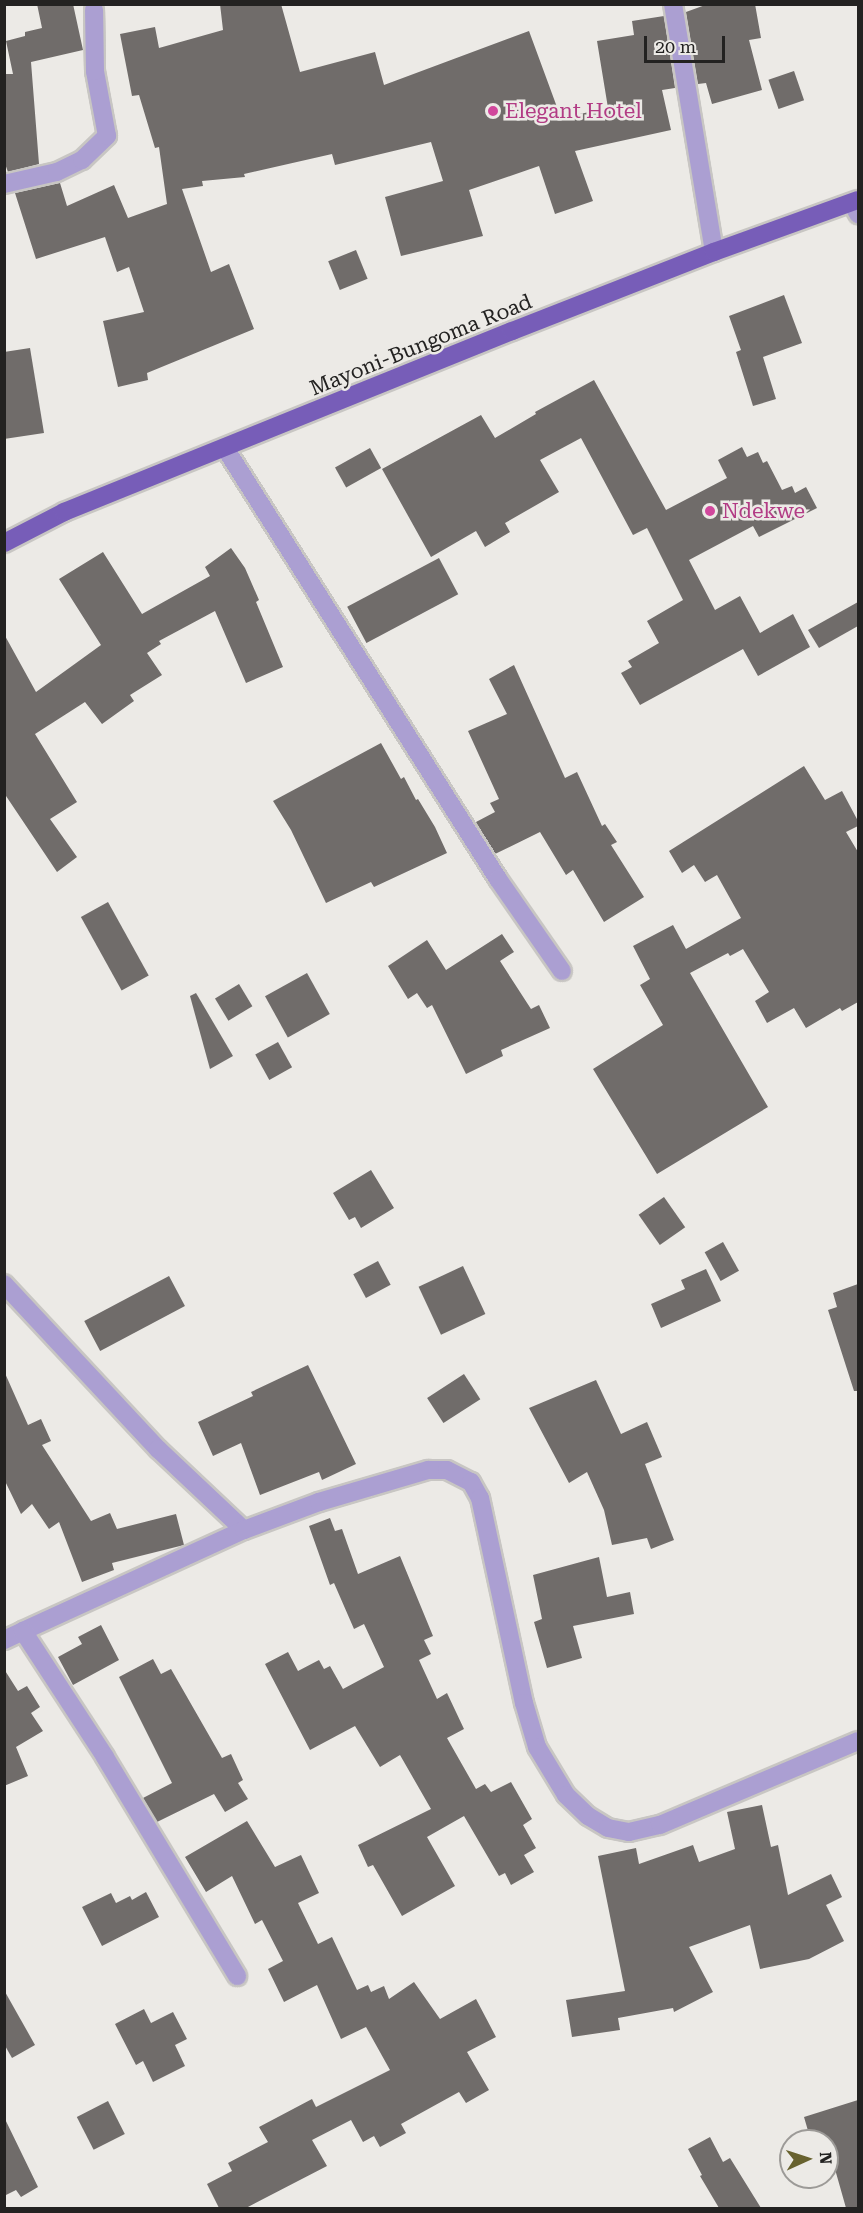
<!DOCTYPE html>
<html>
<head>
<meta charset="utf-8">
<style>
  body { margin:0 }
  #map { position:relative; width:863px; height:2213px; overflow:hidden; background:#eceae6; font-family:"Roboto Serif",serif }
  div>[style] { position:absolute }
  .building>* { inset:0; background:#706c6a; transform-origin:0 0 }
  .roads { filter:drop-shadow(2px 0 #c8c6c3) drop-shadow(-2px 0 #c8c6c3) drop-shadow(0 2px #c8c6c3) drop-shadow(0 -2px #c8c6c3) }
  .minor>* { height:18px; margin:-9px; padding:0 9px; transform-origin:9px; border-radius:9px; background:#ab9fd2 }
  .primary>* { height:18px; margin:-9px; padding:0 9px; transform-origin:9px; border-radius:9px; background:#775db8 }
  .dots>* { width:16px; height:16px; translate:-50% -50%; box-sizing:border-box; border:3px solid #eceae6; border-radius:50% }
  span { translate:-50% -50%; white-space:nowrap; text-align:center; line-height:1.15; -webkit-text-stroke:5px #eceae6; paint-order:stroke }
  .hotel-label { font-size:21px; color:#b23c85 }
  .left { translate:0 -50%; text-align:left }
  .street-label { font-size:21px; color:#232221 }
  .frame { position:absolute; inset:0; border:6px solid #232221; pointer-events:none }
  .north { position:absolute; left:779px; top:2129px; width:60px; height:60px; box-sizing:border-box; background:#eceae6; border:2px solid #9c9a97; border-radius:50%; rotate:87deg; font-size:16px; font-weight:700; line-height:24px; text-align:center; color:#232221 }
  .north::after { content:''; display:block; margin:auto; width:21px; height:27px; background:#68622f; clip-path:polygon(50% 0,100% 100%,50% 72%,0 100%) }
  .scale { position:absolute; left:644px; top:36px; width:81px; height:27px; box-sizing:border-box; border:3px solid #232221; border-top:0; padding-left:8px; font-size:18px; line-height:21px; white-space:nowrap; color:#232221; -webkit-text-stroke:4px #eceae6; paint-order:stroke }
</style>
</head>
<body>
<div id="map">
  <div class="building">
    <i style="clip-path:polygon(37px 4px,73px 4px,83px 50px,31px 62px,39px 164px,8px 172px,4px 161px,4px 74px,13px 74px,6px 41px,25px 36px,25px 32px,42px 28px)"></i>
    <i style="clip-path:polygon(220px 4px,281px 4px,300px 72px,375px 52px,384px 85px,529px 31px,561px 118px,608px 108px,597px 41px,634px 35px,632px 21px,664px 16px,675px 88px,662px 90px,671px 130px,575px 151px,593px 201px,555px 214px,539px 166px,469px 190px,483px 236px,401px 256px,385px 197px,443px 181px,431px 142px,335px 165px,332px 154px,244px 174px,245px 177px,202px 181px,203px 186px,182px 189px,211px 272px,229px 264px,254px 329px,147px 373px,148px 380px,118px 387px,103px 321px,144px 312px,129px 267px,117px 272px,105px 237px,36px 259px,15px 193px,60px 183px,67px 206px,114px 185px,128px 218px,167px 204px,159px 147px,155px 148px,139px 95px,132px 96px,120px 34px,155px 27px,159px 48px,223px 30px)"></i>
    <i style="clip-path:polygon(708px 4px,755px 4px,761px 38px,749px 40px,762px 90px,712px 104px,706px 83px,698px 84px,686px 12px)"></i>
    <i style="left:794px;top:71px;width:31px;height:27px;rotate:71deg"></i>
    <i style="left:356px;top:250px;width:31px;height:30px;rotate:68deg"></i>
    <i style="clip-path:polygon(784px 295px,802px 343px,763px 357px,776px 399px,753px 406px,736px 352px,741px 350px,729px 316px)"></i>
    <i style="clip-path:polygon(30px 348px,44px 433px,4px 439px,4px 352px)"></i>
    <i style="clip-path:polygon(594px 380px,666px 510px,727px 478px,718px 460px,742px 447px,747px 457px,758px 452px,763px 463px,767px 461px,782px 490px,792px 486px,795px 493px,806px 487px,817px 508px,759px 537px,753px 526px,689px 560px,715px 610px,740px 596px,760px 633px,793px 614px,810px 647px,758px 676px,743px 649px,640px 705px,621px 673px,632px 667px,628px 661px,659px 643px,647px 621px,683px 600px,647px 528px,633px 535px,581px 438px,540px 460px,559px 492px,505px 523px,510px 532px,485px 547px,476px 531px,431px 557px,382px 469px,481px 415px,495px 438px,536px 414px,535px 412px)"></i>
    <i style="left:370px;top:448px;width:23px;height:40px;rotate:61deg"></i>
    <i style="clip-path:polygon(231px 548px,245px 568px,259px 600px,256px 602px,283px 667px,246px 683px,215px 611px,159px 641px,161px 644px,147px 653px,162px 675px,130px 695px,134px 701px,102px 724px,85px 702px,35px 734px,77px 802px,50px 819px,77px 857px,57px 872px,4px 793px,4px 634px,36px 692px,101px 645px,59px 579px,103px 552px,142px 614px,210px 576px,205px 567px)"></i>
    <i style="left:439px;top:558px;width:41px;height:104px;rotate:62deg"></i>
    <i style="clip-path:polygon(858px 602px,858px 626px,819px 648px,808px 630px)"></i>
    <i style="clip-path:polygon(514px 665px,565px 778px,577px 772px,602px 826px,605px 824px,617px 842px,611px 845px,644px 897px,604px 922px,573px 870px,566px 875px,540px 832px,495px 854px,476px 822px,495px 812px,490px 803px,499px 799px,468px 731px,507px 714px,489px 679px)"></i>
    <i style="clip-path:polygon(381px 743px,401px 779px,404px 777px,416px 800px,418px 799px,435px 827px,447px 853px,374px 887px,371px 882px,326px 903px,291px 830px,273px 801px)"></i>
    <i style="clip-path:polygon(804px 766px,825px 800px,842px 791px,858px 821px,858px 826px,846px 832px,858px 852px,858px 1002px,842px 1011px,840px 1008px,806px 1028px,794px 1008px,767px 1023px,755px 1001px,769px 992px,743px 949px,730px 956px,728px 953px,690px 973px,768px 1107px,657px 1174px,593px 1069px,663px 1025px,640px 985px,650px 979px,633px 946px,673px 925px,686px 949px,741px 918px,717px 875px,705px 882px,694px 865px,682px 873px,669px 851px)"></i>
    <i style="left:108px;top:902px;width:84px;height:31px;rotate:61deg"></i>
    <i style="clip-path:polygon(502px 934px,514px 952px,500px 961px,531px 1009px,539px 1005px,550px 1028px,501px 1050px,503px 1056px,466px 1074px,432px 1005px,427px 1008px,417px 993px,408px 999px,388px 966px,427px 940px,446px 970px)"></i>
    <i style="left:307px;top:973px;width:47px;height:48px;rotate:61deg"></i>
    <i style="left:239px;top:984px;width:26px;height:28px;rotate:59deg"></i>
    <i style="clip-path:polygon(196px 993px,233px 1056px,210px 1069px,190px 996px)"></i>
    <i style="left:278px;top:1042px;width:29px;height:26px;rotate:61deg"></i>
    <i style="clip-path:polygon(371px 1170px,394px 1208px,361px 1228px,355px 1217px,349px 1220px,333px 1193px)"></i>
    <i style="left:664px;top:1197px;width:37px;height:31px;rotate:55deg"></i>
    <i style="left:723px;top:1242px;width:33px;height:21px;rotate:61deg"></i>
    <i style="left:378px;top:1261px;width:27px;height:28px;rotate:62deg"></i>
    <i style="left:463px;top:1266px;width:53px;height:49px;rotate:65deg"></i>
    <i style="clip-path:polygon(706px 1269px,721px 1301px,661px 1328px,651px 1304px,685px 1289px,681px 1280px)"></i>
    <i style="left:169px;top:1276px;width:34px;height:96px;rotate:62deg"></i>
    <i style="clip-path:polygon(858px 1284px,858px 1391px,854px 1391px,828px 1310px,837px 1307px,833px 1293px)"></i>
    <i style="clip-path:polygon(308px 1365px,356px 1464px,322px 1480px,319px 1472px,260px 1495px,241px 1443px,213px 1456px,198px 1422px,253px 1396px,251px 1392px)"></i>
    <i style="clip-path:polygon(4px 1371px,28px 1425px,41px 1419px,51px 1441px,42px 1445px,91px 1521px,110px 1513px,117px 1529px,176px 1514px,184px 1545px,112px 1563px,114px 1570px,82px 1582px,59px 1522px,49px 1529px,32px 1504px,21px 1514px,4px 1479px)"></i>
    <i style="left:464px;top:1374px;width:30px;height:44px;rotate:57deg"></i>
    <i style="clip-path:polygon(596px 1380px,621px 1434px,647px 1422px,662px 1457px,645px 1464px,674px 1540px,651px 1549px,647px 1538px,612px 1545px,604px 1510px,587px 1472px,569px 1483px,529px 1408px)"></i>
    <i style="clip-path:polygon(330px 1518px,335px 1531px,342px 1529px,358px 1574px,400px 1556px,433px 1636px,424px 1640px,431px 1654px,419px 1660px,437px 1699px,447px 1693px,464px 1729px,447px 1738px,476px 1789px,485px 1784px,491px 1792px,511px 1782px,532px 1819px,523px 1825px,536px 1848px,524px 1855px,534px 1872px,511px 1885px,505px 1873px,499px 1876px,464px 1816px,427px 1837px,455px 1886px,402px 1916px,373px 1865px,368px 1867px,358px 1845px,431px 1809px,400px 1755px,380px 1767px,355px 1726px,310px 1750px,265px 1664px,288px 1652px,298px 1671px,319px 1660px,324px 1669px,330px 1666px,343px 1689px,384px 1667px,364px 1624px,354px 1629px,334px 1583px,330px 1585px,309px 1526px)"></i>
    <i style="clip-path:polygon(599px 1557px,607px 1597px,630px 1592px,634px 1614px,573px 1626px,582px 1658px,547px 1668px,534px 1622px,542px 1619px,533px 1575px)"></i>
    <i style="clip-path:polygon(101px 1625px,119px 1660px,73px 1685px,58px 1657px,82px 1644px,78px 1637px)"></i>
    <i style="clip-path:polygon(153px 1659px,161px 1674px,171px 1669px,222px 1758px,231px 1754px,243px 1780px,238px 1783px,248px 1799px,225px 1812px,214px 1794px,157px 1822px,143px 1798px,172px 1783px,119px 1677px)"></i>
    <i style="clip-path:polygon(4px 1669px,18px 1691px,27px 1686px,40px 1707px,31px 1713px,43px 1731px,16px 1747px,28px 1776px,4px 1786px)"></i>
    <i style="clip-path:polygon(762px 1805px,771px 1847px,778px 1845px,788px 1895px,831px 1874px,842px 1897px,826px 1905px,844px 1941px,809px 1959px,760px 1969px,750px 1925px,689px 1947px,713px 1992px,674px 2012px,673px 2008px,618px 2018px,620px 2030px,572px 2037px,566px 2000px,625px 1991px,598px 1856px,636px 1848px,639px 1864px,693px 1845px,699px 1862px,735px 1849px,727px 1812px)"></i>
    <i style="clip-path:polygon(247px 1821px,275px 1867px,301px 1855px,319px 1893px,298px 1903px,318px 1944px,332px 1937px,357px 1990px,368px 1985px,371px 1992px,384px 1986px,389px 1999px,414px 1982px,440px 2019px,476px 1999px,496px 2037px,467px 2052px,489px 2090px,466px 2103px,459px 2092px,401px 2124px,406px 2133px,380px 2147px,374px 2136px,363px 2142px,351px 2120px,312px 2140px,327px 2166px,246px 2208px,219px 2208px,207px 2184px,232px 2171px,228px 2163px,268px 2142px,259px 2127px,312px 2099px,316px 2107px,390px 2070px,366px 2027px,341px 2039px,317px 1985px,284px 2002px,268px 1969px,283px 1961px,262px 1920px,255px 1924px,232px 1876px,206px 1892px,185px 1857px)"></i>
    <i style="clip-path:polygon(146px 1892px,159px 1917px,102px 1946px,82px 1907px,111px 1893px,116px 1903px,130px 1896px,132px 1900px)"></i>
    <i style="clip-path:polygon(4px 1990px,35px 2045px,12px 2058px,4px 2044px)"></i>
    <i style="clip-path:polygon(144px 2009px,151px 2023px,173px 2012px,187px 2039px,175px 2045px,185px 2066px,153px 2082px,143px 2061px,136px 2065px,115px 2024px)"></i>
    <i style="clip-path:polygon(858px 2100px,858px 2208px,846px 2208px,827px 2141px,811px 2141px,804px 2117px)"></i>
    <i style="left:108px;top:2101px;width:37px;height:35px;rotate:63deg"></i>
    <i style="clip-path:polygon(4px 2117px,38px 2187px,21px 2197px,16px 2190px,4px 2196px)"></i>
    <i style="clip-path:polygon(710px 2137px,723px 2162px,730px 2158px,761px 2208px,719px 2208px,700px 2176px,702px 2175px,688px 2149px)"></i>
  </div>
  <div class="roads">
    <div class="minor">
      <i style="left:673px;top:4px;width:251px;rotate:80.6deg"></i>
      <i style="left:4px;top:184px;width:54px;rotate:-12.8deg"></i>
      <i style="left:57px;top:172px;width:28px;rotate:-26deg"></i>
      <i style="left:82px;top:160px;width:35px;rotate:-44deg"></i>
      <i style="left:107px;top:136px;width:66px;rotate:-100.5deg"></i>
      <i style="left:95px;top:71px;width:61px;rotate:-90.9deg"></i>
      <i style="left:852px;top:203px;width:13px;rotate:61deg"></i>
      <i style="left:225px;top:448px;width:510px;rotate:57.65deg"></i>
      <i style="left:498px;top:879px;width:112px;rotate:55.2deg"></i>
      <i style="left:4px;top:1284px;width:226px;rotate:47deg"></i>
      <i style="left:158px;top:1449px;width:118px;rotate:43.3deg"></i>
      <i style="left:23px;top:1631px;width:243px;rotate:-24.6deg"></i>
      <i style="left:244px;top:1530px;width:80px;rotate:-20.5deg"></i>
      <i style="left:319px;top:1502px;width:114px;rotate:-16.4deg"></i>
      <i style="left:428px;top:1470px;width:19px"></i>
      <i style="left:447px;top:1470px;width:27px;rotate:27deg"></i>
      <i style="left:471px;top:1482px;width:18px;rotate:61deg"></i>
      <i style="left:480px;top:1498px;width:210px;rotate:77.9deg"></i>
      <i style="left:524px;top:1703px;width:46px;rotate:73.5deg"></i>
      <i style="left:537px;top:1747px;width:56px;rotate:58.9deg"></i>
      <i style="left:566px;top:1795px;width:30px;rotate:44deg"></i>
      <i style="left:588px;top:1816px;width:23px;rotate:31deg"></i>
      <i style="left:608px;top:1828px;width:21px;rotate:11deg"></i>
      <i style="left:629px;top:1832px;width:32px;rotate:-13deg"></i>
      <i style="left:660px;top:1825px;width:215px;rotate:-23deg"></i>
      <i style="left:4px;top:1640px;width:21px;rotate:-25deg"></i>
      <i style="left:23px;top:1631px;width:150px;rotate:56.9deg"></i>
      <i style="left:105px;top:1757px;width:256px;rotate:58.9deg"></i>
    </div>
    <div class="primary">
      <i style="left:4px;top:543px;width:68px;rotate:-27.3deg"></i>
      <i style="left:64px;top:512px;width:483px;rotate:-22deg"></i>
      <i style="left:512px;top:331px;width:217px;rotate:-21.4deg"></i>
      <i style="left:714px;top:252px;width:153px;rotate:-19.9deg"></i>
    </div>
  </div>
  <div class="dots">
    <i style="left:493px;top:111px;background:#d1479c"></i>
    <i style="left:710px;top:511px;background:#d1479c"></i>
  </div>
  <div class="hotel-label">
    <span class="left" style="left:505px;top:111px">Elegant Hotel</span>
    <span class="left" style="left:722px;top:511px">Ndekwe</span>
  </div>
  <div class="street-label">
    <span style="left:421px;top:345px;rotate:-22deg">Mayoni-Bungoma Road</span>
  </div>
  <div class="frame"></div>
  <div class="north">N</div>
  <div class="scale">20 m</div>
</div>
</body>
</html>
